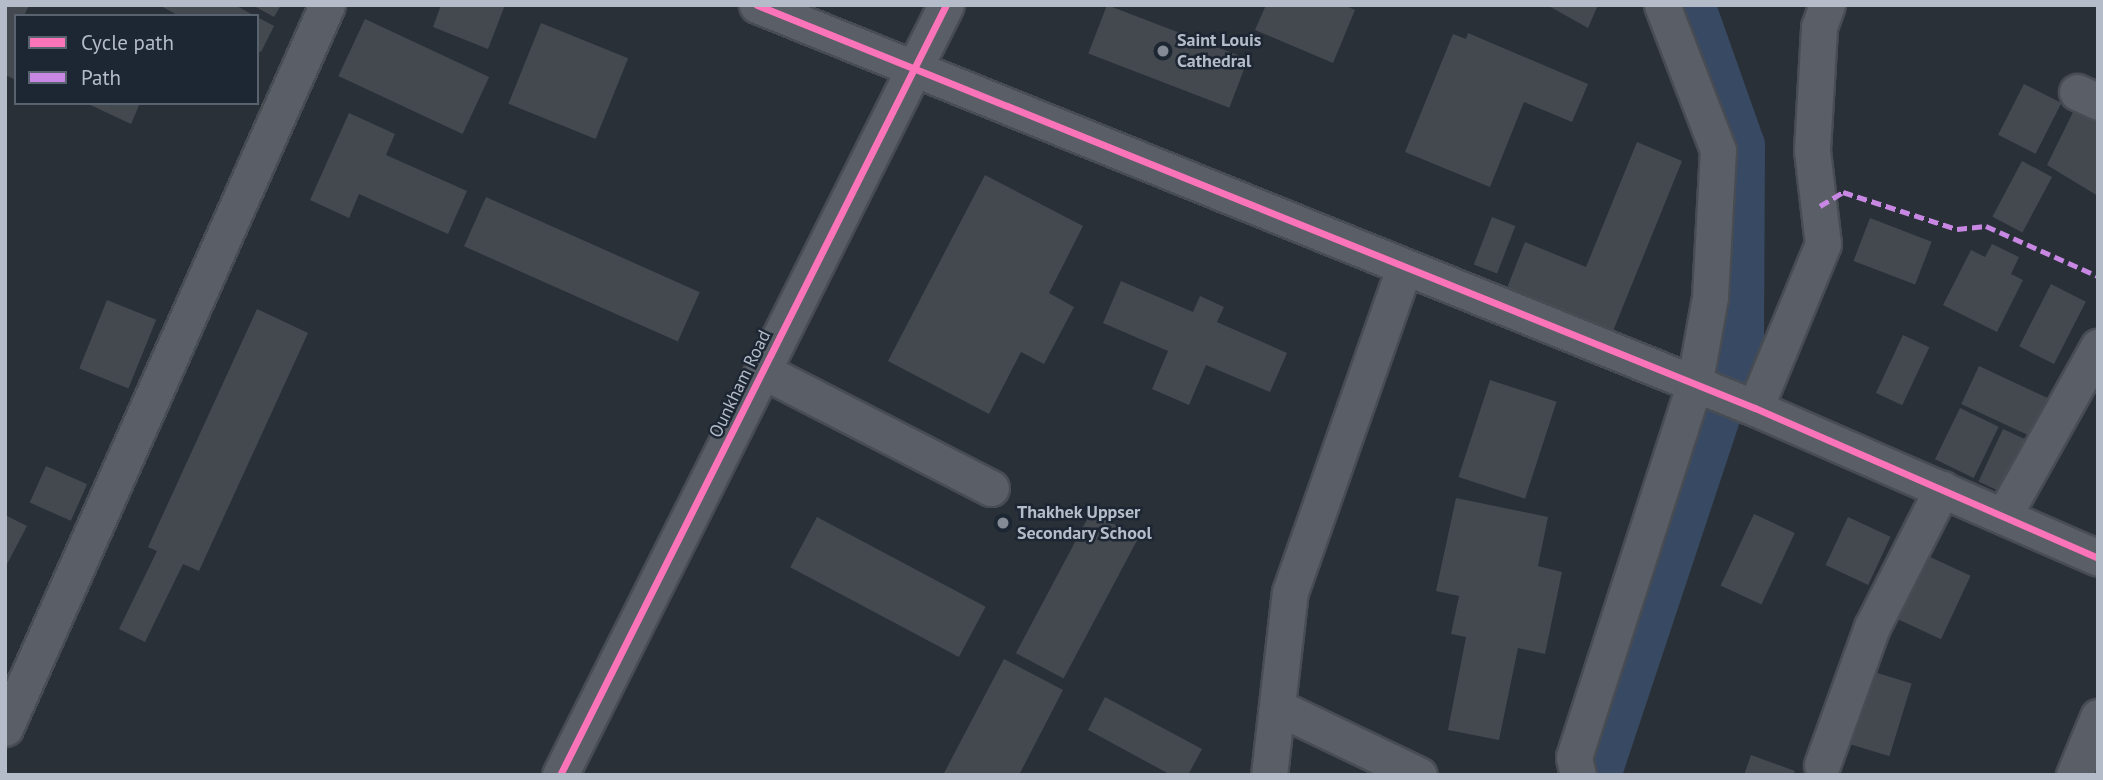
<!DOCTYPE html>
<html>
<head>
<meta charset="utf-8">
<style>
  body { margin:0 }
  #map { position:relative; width:2103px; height:780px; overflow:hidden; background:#2a3038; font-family:"PT Sans",sans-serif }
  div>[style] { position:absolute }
  .river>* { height:54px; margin:-27px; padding:0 27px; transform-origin:27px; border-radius:27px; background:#384963 }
  .building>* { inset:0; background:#444950; transform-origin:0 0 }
  .roads { filter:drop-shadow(2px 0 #484c53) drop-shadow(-2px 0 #484c53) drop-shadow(0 2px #484c53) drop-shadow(0 -2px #484c53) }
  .minor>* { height:35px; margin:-17.5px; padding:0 17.5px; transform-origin:17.5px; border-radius:17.5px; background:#5a5e66 }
  .quiet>* { height:5px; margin-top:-2.5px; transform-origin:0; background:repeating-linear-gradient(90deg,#c787e3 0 10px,transparent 0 15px) }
  .cycleway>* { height:7px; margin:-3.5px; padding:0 3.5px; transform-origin:3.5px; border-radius:3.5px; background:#fb73b8 }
  .dots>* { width:19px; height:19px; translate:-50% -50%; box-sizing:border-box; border:4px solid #1d2633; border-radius:50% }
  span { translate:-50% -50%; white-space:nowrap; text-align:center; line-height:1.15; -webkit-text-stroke:5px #1d2633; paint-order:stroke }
  .poi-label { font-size:18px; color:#b4bcc9; font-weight:700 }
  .left { translate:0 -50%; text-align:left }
  .street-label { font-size:18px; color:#b4bcc9 }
  .frame { position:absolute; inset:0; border:7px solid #b4bcc9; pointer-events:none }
  .legend { position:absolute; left:14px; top:14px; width:245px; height:91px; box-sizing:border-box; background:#1d2633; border:2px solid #59626f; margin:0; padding:9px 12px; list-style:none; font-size:21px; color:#b4bcc9 }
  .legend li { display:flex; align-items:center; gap:14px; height:35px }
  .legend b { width:35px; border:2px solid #59626f }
</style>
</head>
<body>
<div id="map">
  <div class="river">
    <i style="left:1688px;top:5px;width:150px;rotate:70.5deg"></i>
    <i style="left:1738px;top:146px;width:201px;rotate:90.3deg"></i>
    <i style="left:1737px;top:347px;width:24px;rotate:107deg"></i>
    <i style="left:1594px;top:775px;width:376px;rotate:-71.6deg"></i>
  </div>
  <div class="building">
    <i style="clip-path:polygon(5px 5px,29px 5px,24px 16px,16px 16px,16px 80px,5px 75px)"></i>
    <i style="clip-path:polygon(159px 5px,235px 5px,255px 16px,179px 16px)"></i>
    <i style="clip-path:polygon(252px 5px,281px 5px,274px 17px)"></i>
    <i style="clip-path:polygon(441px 5px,505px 5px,488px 49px,433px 27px)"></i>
    <i style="left:1107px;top:5px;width:151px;height:52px;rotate:21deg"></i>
    <i style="clip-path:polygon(1266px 5px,1344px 5px,1355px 10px,1333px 63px,1255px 30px)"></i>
    <i style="clip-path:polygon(1547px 5px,1598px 5px,1588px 28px)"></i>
    <i style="clip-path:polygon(257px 17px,274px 26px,261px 52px,257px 51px)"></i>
    <i style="left:365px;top:19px;width:137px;height:63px;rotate:25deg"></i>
    <i style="left:541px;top:23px;width:94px;height:87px;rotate:22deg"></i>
    <i style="clip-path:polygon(1468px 33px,1588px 84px,1572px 122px,1524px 102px,1490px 187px,1405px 152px,1453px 34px,1466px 39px)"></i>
    <i style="left:2024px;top:84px;width:42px;height:57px;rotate:27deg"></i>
    <i style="clip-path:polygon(86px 103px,140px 103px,131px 124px)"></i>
    <i style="clip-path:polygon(2076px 106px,2098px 116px,2098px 196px,2047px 165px)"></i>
    <i style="clip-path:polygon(349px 113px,395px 134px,386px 155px,467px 191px,448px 234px,359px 194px,349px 218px,310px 200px)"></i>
    <i style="clip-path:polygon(1637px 142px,1682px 161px,1613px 331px,1507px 288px,1525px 242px,1586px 267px)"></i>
    <i style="left:2022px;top:161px;width:34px;height:63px;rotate:28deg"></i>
    <i style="clip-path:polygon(985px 175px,1083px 226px,1049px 293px,1074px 307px,1044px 364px,1021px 352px,989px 414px,888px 361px)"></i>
    <i style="left:486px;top:197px;width:234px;height:54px;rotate:24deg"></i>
    <i style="left:1492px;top:217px;width:25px;height:51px;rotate:21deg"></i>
    <i style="left:1870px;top:218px;width:66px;height:46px;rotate:21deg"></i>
    <i style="clip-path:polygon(1992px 244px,2019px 257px,2011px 274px,2023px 280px,1997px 332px,1943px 305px,1971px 250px,1985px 257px)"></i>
    <i style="clip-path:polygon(1121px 281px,1193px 312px,1200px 296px,1224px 307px,1217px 322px,1287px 353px,1270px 392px,1206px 365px,1189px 405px,1152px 389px,1168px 351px,1103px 323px)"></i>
    <i style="left:2051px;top:284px;width:39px;height:70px;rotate:27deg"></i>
    <i style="left:107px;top:300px;width:53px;height:74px;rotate:22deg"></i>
    <i style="clip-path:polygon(257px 309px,308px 333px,199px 571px,183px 564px,145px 642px,119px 629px,157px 551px,148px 547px)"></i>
    <i style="left:1903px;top:335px;width:29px;height:64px;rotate:25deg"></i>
    <i style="left:1979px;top:366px;width:80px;height:42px;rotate:25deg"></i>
    <i style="left:1490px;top:380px;width:70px;height:102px;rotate:18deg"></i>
    <i style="left:1960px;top:408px;width:43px;height:57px;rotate:26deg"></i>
    <i style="left:2003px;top:429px;width:31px;height:58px;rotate:25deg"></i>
    <i style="left:46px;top:466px;width:45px;height:40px;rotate:24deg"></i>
    <i style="clip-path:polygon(1456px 498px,1548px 517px,1538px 566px,1562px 572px,1545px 654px,1518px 648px,1499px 740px,1448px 730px,1466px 637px,1451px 634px,1459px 596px,1436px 591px)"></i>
    <i style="left:1091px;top:512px;width:54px;height:160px;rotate:28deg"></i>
    <i style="left:1754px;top:514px;width:45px;height:79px;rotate:25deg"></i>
    <i style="clip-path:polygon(5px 515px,27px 526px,5px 568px)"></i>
    <i style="left:817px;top:517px;width:191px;height:57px;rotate:28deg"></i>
    <i style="left:1848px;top:517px;width:47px;height:53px;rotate:25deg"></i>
    <i style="left:1928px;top:556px;width:47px;height:70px;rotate:25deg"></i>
    <i style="clip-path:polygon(1004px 659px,1063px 690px,1019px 775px,943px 775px)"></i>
    <i style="left:1861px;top:668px;width:53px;height:76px;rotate:17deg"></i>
    <i style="clip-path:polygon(1105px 697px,1202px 749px,1188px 775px,1171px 775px,1088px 730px)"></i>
    <i style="clip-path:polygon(1751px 755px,1795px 771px,1793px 775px,1744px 775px)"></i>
  </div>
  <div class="roads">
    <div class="minor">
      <i style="left:757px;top:5px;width:1076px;rotate:21.99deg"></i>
      <i style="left:1755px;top:408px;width:374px;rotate:23.6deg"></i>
      <i style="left:2077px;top:92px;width:23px;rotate:25deg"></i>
      <i style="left:765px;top:372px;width:254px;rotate:27.2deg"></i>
      <i style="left:1755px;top:408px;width:178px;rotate:-67.5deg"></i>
      <i style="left:1823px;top:244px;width:95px;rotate:-96.7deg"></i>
      <i style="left:1812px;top:150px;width:123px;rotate:-86.7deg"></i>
      <i style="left:1819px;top:27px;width:23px;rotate:-70deg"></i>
      <i style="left:2004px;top:515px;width:193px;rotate:-60.8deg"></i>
      <i style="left:1279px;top:708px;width:155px;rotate:25.6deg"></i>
      <i style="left:5px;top:728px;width:791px;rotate:-65.99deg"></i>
      <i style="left:1822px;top:765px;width:147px;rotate:-70.1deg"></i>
      <i style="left:1872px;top:627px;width:155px;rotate:-63.1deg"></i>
      <i style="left:560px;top:775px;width:861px;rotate:-63.38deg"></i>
      <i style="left:1269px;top:775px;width:184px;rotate:-83.5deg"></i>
      <i style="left:1290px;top:592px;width:343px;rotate:-70.6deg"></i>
      <i style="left:1578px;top:775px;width:18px;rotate:-103deg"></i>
      <i style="left:1574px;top:757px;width:390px;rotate:-72.1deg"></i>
      <i style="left:1694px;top:386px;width:90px;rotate:-79.8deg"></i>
      <i style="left:1710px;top:297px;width:147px;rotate:-86.9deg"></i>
      <i style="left:1718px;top:150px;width:155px;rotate:-111.1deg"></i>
      <i style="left:2074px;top:775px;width:63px;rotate:-67.5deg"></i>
    </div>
  </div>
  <div class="quiet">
    <i style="left:1820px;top:206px;width:27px;rotate:-31deg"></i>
    <i style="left:1843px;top:192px;width:120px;rotate:18deg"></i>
    <i style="left:1957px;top:229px;width:29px;rotate:-6deg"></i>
    <i style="left:1986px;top:226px;width:123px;rotate:24.1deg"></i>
  </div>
  <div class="cycleway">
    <i style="left:757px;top:5px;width:1076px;rotate:21.99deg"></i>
    <i style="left:1755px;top:408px;width:374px;rotate:23.6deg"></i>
    <i style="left:560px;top:775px;width:861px;rotate:-63.38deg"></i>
  </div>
  <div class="dots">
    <i style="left:1163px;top:51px;background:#848b96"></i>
    <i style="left:1003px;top:523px;background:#848b96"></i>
  </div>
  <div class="poi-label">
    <span class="left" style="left:1177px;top:51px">Saint Louis<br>Cathedral</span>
    <span class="left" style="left:1017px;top:523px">Thakhek Uppser<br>Secondary School</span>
  </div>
  <div class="street-label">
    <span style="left:740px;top:384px;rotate:-64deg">Ounkham Road</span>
  </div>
  <div class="frame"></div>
  <ul class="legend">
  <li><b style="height:9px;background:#fb73b8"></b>Cycle path</li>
  <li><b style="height:9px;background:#c787e3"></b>Path</li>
  </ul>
</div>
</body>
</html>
